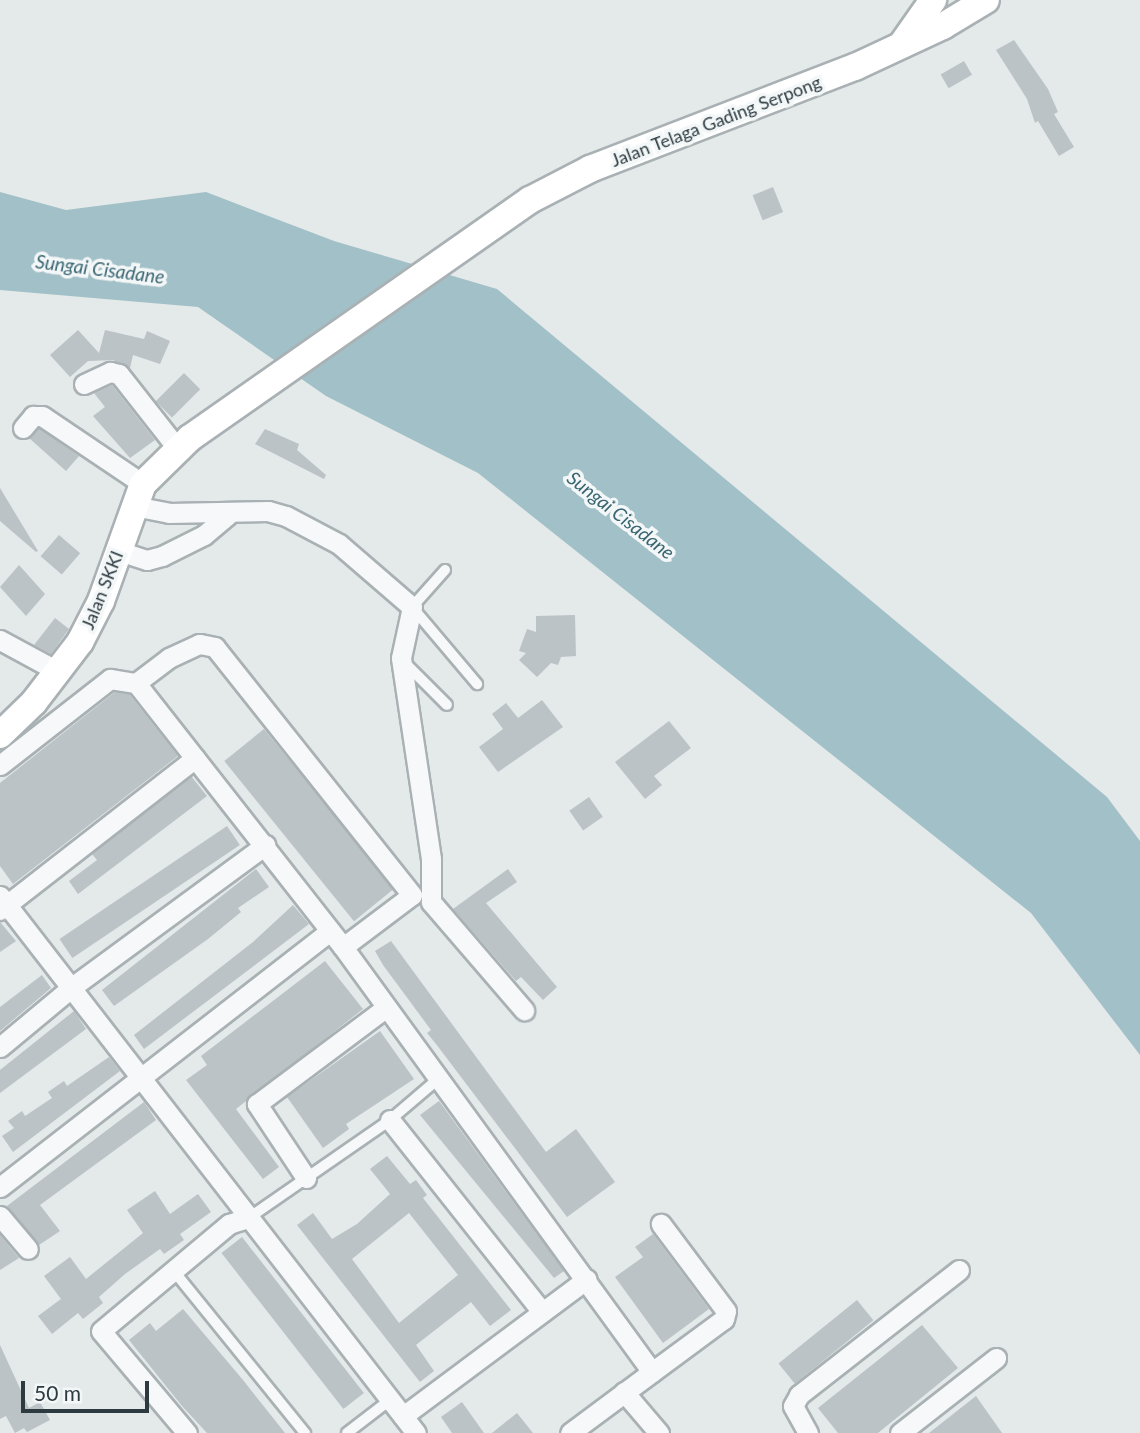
<!DOCTYPE html>
<html>
<head>
<meta charset="utf-8">
<style>
  body { margin:0 }
  #map { position:relative; width:1140px; height:1433px; overflow:hidden; background:#e4e9ea; font-family:Lato,sans-serif }
  div>[style] { position:absolute }
  .water>* { inset:0; background:#a2c0c7 }
  .building>* { inset:0; background:#bbc3c7; transform-origin:0 0 }
  .roads { filter:drop-shadow(2px 0 #a9b1b4) drop-shadow(-2px 0 #a9b1b4) drop-shadow(0 2px #a9b1b4) drop-shadow(0 -2px #a9b1b4) }
  .service>* { height:10px; margin:-5px; padding:0 5px; transform-origin:5px; border-radius:5px; background:#f6f8f9 }
  .minor>* { height:19px; margin:-9.5px; padding:0 9.5px; transform-origin:9.5px; border-radius:9.5px; background:#f6f8f9 }
  .secondary>* { height:26px; margin:-13px; padding:0 13px; transform-origin:13px; border-radius:13px; background:#fff }
  span { translate:-50% -50%; white-space:nowrap; text-align:center; line-height:1.15; -webkit-text-stroke:7px #f3f7f8; paint-order:stroke }
  .street-label { font-size:18px; color:#2d3b41 }
  .water-label { font-size:19px; color:#3a6672; font-style:italic }
  .scale { position:absolute; left:21px; top:1381px; width:128px; height:32px; box-sizing:border-box; border:4px solid #2d3b41; border-top:0; padding-left:9px; font-size:21px; line-height:24px; white-space:nowrap; color:#2d3b41; -webkit-text-stroke:5px #f3f7f8; paint-order:stroke }
</style>
</head>
<body>
<div id="map">
  <div class="water">
    <i style="clip-path:polygon(0 192px,66px 210px,206px 192px,334px 241px,497px 289px,1107px 797px,1140px 841px,1140px 1055px,1031px 913px,478px 473px,326px 396px,198px 307px,0 290px)"></i>
  </div>
  <div class="building">
    <i style="clip-path:polygon(1014px 40px,1048px 89px,1058px 112px,1054px 114px,1074px 147px,1059px 156px,1038px 121px,1035px 123px,1027px 99px,996px 50px)"></i>
    <i style="left:964px;top:61px;width:16px;height:27px;rotate:60deg"></i>
    <i style="left:773px;top:187px;width:27px;height:22px;rotate:68deg"></i>
    <i style="clip-path:polygon(78px 330px,99px 353px,105px 330px,144px 339px,147px 331px,170px 341px,160px 364px,133px 355px,130px 368px,113px 360px,88px 361px,70px 377px,50px 355px)"></i>
    <i style="left:184px;top:373px;width:23px;height:40px;rotate:45deg"></i>
    <i style="clip-path:polygon(112px 385px,155px 440px,130px 458px,93px 416px,105px 407px,94px 393px)"></i>
    <i style="clip-path:polygon(39px 428px,79px 456px,66px 471px,29px 438px)"></i>
    <i style="clip-path:polygon(265px 429px,299px 444px,297px 450px,326px 475px,324px 479px,255px 444px)"></i>
    <i style="clip-path:polygon(0 488px,38px 551px,36px 552px,0 521px)"></i>
    <i style="left:59px;top:535px;width:28px;height:28px;rotate:41deg"></i>
    <i style="clip-path:polygon(19px 565px,45px 594px,26px 616px,0 587px)"></i>
    <i style="clip-path:polygon(575px 615px,576px 656px,561px 657px,558px 665px,551px 663px,537px 677px,519px 660px,526px 653px,519px 651px,527px 629px,536px 632px,536px 616px)"></i>
    <i style="clip-path:polygon(55px 618px,69px 629px,51px 654px,34px 645px)"></i>
    <i style="clip-path:polygon(115px 692px,129px 694px,178px 756px,13px 884px,0 866px,0 783px)"></i>
    <i style="clip-path:polygon(542px 700px,563px 727px,498px 772px,479px 747px,503px 729px,492px 714px,506px 703px,518px 718px)"></i>
    <i style="clip-path:polygon(669px 721px,691px 748px,654px 776px,662px 785px,645px 799px,615px 762px)"></i>
    <i style="left:264px;top:729px;width:206px;height:51px;rotate:51deg"></i>
    <i style="clip-path:polygon(191px 776px,207px 796px,78px 894px,69px 881px,97px 860px,92px 854px)"></i>
    <i style="left:589px;top:797px;width:24px;height:24px;rotate:55deg"></i>
    <i style="left:227px;top:826px;width:23px;height:202px;rotate:56deg"></i>
    <i style="clip-path:polygon(256px 869px,269px 887px,238px 908px,241px 912px,208px 939px,114px 1006px,102px 990px)"></i>
    <i style="clip-path:polygon(508px 869px,517px 882px,486px 903px,557px 987px,543px 1000px,521px 977px,516px 981px,453px 909px)"></i>
    <i style="clip-path:polygon(293px 905px,309px 924px,144px 1049px,134px 1035px,253px 942px)"></i>
    <i style="clip-path:polygon(0 922px,16px 941px,0 952px)"></i>
    <i style="clip-path:polygon(391px 941px,546px 1152px,576px 1129px,615px 1182px,567px 1217px,436px 1044px,427px 1033px,431px 1030px,383px 965px,375px 951px)"></i>
    <i style="clip-path:polygon(325px 961px,363px 1009px,236px 1109px,279px 1167px,263px 1179px,186px 1080px,207px 1065px,201px 1056px)"></i>
    <i style="clip-path:polygon(42px 975px,51px 988px,0 1031px,0 1007px)"></i>
    <i style="clip-path:polygon(74px 1011px,86px 1029px,0 1093px,0 1070px)"></i>
    <i style="clip-path:polygon(380px 1031px,414px 1079px,346px 1124px,349px 1129px,323px 1148px,287px 1097px)"></i>
    <i style="clip-path:polygon(109px 1057px,120px 1071px,13px 1152px,2px 1136px,14px 1128px,8px 1121px,22px 1111px,25px 1116px,52px 1098px,48px 1092px,64px 1081px,67px 1086px)"></i>
    <i style="clip-path:polygon(439px 1101px,564px 1271px,554px 1278px,420px 1115px)"></i>
    <i style="clip-path:polygon(144px 1102px,156px 1120px,40px 1205px,60px 1231px,39px 1245px,7px 1206px)"></i>
    <i style="clip-path:polygon(evenodd,387px 1156px,410px 1184px,416px 1180px,427px 1195px,423px 1198px,511px 1310px,490px 1326px,471px 1302px,416px 1345px,434px 1371px,420px 1382px,297px 1225px,313px 1213px,332px 1239px,357px 1224px,390px 1194px,370px 1169px,387px 1156px,409px 1213px,458px 1275px,399px 1323px,352px 1259px,409px 1213px)"></i>
    <i style="clip-path:polygon(155px 1191px,170px 1214px,198px 1194px,211px 1212px,180px 1234px,184px 1240px,164px 1254px,160px 1249px,125px 1274px,99px 1297px,103px 1303px,83px 1319px,78px 1313px,52px 1334px,38px 1316px,61px 1299px,44px 1276px,70px 1257px,86px 1279px,143px 1233px,127px 1210px)"></i>
    <i style="clip-path:polygon(653px 1234px,709px 1309px,663px 1343px,615px 1277px,643px 1257px,635px 1247px)"></i>
    <i style="clip-path:polygon(0 1235px,19px 1258px,0 1270px)"></i>
    <i style="left:242px;top:1237px;width:198px;height:26px;rotate:52deg"></i>
    <i style="left:857px;top:1300px;width:26px;height:101px;rotate:51deg"></i>
    <i style="clip-path:polygon(183px 1309px,243px 1380px,285px 1433px,207px 1433px,182px 1406px,129px 1340px,150px 1323px,156px 1331px)"></i>
    <i style="clip-path:polygon(922px 1325px,958px 1368px,878px 1433px,838px 1433px,818px 1408px)"></i>
    <i style="clip-path:polygon(0 1345px,29px 1408px,40px 1402px,50px 1420px,27px 1432px,24px 1428px,15px 1433px,6px 1416px,0 1419px)"></i>
    <i style="clip-path:polygon(976px 1396px,1002px 1433px,929px 1433px)"></i>
    <i style="clip-path:polygon(462px 1402px,484px 1433px,452px 1433px,441px 1417px)"></i>
    <i style="clip-path:polygon(517px 1413px,533px 1433px,492px 1433px)"></i>
  </div>
  <div class="roads">
    <div class="service">
      <i style="left:445px;top:570px;width:50px;rotate:131.7deg"></i>
      <i style="left:412px;top:607px;width:101px;rotate:49.8deg"></i>
      <i style="left:403px;top:661px;width:62px;rotate:45deg"></i>
      <i style="left:250px;top:1217px;width:170px;rotate:-34.7deg"></i>
      <i style="left:390px;top:1120px;width:63px;rotate:-40.5deg"></i>
      <i style="left:173px;top:1270px;width:210px;rotate:51deg"></i>
      <i style="left:347px;top:1433px;width:54px;rotate:-37.5deg"></i>
    </div>
    <div class="minor">
      <i style="left:84px;top:384px;width:29px;rotate:-25deg"></i>
      <i style="left:110px;top:372px;width:9px;rotate:13deg"></i>
      <i style="left:119px;top:374px;width:94px;rotate:51.9deg"></i>
      <i style="left:23px;top:428px;width:16px;rotate:-50deg"></i>
      <i style="left:33px;top:416px;width:9px"></i>
      <i style="left:42px;top:416px;width:122px;rotate:34deg"></i>
      <i style="left:134px;top:506px;width:36px;rotate:11deg"></i>
      <i style="left:169px;top:513px;width:99px;rotate:-1.2deg"></i>
      <i style="left:268px;top:511px;width:19px;rotate:16deg"></i>
      <i style="left:286px;top:516px;width:60px;rotate:27.8deg"></i>
      <i style="left:339px;top:544px;width:96px;rotate:40.8deg"></i>
      <i style="left:412px;top:607px;width:52px;rotate:102.2deg"></i>
      <i style="left:401px;top:658px;width:203px;rotate:81.5deg"></i>
      <i style="left:431px;top:859px;width:43px;rotate:90deg"></i>
      <i style="left:431px;top:902px;width:143px;rotate:49.3deg"></i>
      <i style="left:119px;top:551px;width:29px;rotate:18deg"></i>
      <i style="left:147px;top:560px;width:16px;rotate:-15deg"></i>
      <i style="left:162px;top:556px;width:47px;rotate:-26.6deg"></i>
      <i style="left:204px;top:535px;width:31px;rotate:-40deg"></i>
      <i style="left:0;top:640px;width:67px;rotate:28.5deg"></i>
      <i style="left:0;top:765px;width:140px;rotate:-38deg"></i>
      <i style="left:110px;top:679px;width:26px;rotate:9deg"></i>
      <i style="left:0;top:896px;width:679px;rotate:52.24deg"></i>
      <i style="left:0;top:910px;width:247px;rotate:-37.9deg"></i>
      <i style="left:343px;top:947px;width:86px;rotate:-37deg"></i>
      <i style="left:412px;top:895px;width:317px;rotate:-128.5deg"></i>
      <i style="left:215px;top:647px;width:16px;rotate:-169deg"></i>
      <i style="left:199px;top:644px;width:33px;rotate:155deg"></i>
      <i style="left:169px;top:658px;width:41px;rotate:142.9deg"></i>
      <i style="left:136px;top:683px;width:335px;rotate:51.9deg"></i>
      <i style="left:343px;top:947px;width:525px;rotate:53.98deg"></i>
      <i style="left:652px;top:1372px;width:102px;rotate:143.4deg"></i>
      <i style="left:0;top:1047px;width:94px;rotate:-39.8deg"></i>
      <i style="left:72px;top:987px;width:240px;rotate:-36.3deg"></i>
      <i style="left:390px;top:1120px;width:245px;rotate:51.6deg"></i>
      <i style="left:306px;top:1178px;width:89px;rotate:-123.5deg"></i>
      <i style="left:257px;top:1104px;width:159px;rotate:-36.8deg"></i>
      <i style="left:0;top:1187px;width:418px;rotate:-37.8deg"></i>
      <i style="left:0;top:1216px;width:43px;rotate:49.7deg"></i>
      <i style="left:652px;top:1372px;width:89px;rotate:-36.4deg"></i>
      <i style="left:724px;top:1319px;width:8px;rotate:-76deg"></i>
      <i style="left:726px;top:1311px;width:109px;rotate:-126.8deg"></i>
      <i style="left:624px;top:1392px;width:54px;rotate:49.5deg"></i>
      <i style="left:403px;top:1416px;width:229px;rotate:-36.7deg"></i>
      <i style="left:187px;top:1433px;width:133px;rotate:-130.1deg"></i>
      <i style="left:101px;top:1331px;width:167px;rotate:-39.9deg"></i>
      <i style="left:229px;top:1224px;width:22px;rotate:-18deg"></i>
      <i style="left:808px;top:1433px;width:31px;rotate:-119deg"></i>
      <i style="left:793px;top:1406px;width:13px;rotate:-61deg"></i>
      <i style="left:799px;top:1395px;width:203px;rotate:-38deg"></i>
      <i style="left:900px;top:1433px;width:122px;rotate:-38deg"></i>
    </div>
    <div class="secondary">
      <i style="left:902px;top:44px;width:54px;rotate:-54.8deg"></i>
      <i style="left:0;top:735px;width:47px;rotate:-44.1deg"></i>
      <i style="left:34px;top:702px;width:76px;rotate:-52.5deg"></i>
      <i style="left:80px;top:642px;width:46px;rotate:-62.9deg"></i>
      <i style="left:101px;top:601px;width:124px;rotate:-70.3deg"></i>
      <i style="left:143px;top:484px;width:66px;rotate:-44.4deg"></i>
      <i style="left:190px;top:438px;width:415px;rotate:-35deg"></i>
      <i style="left:530px;top:200px;width:68px;rotate:-27.3deg"></i>
      <i style="left:590px;top:169px;width:284px;rotate:-21.1deg"></i>
      <i style="left:855px;top:67px;width:97px;rotate:-25deg"></i>
      <i style="left:943px;top:26px;width:50px;rotate:-31.2deg"></i>
    </div>
  </div>
  <div class="street-label">
    <span style="left:716px;top:121px;rotate:-21deg">Jalan Telaga Gading Serpong</span>
    <span style="left:102px;top:590px;rotate:-68deg">Jalan SKKI</span>
  </div>
  <div class="water-label">
    <span style="left:100px;top:269px;rotate:7deg">Sungai Cisadane</span>
    <span style="left:621px;top:515px;rotate:38deg">Sungai Cisadane</span>
  </div>
  <div class="scale">50 m</div>
</div>
</body>
</html>
